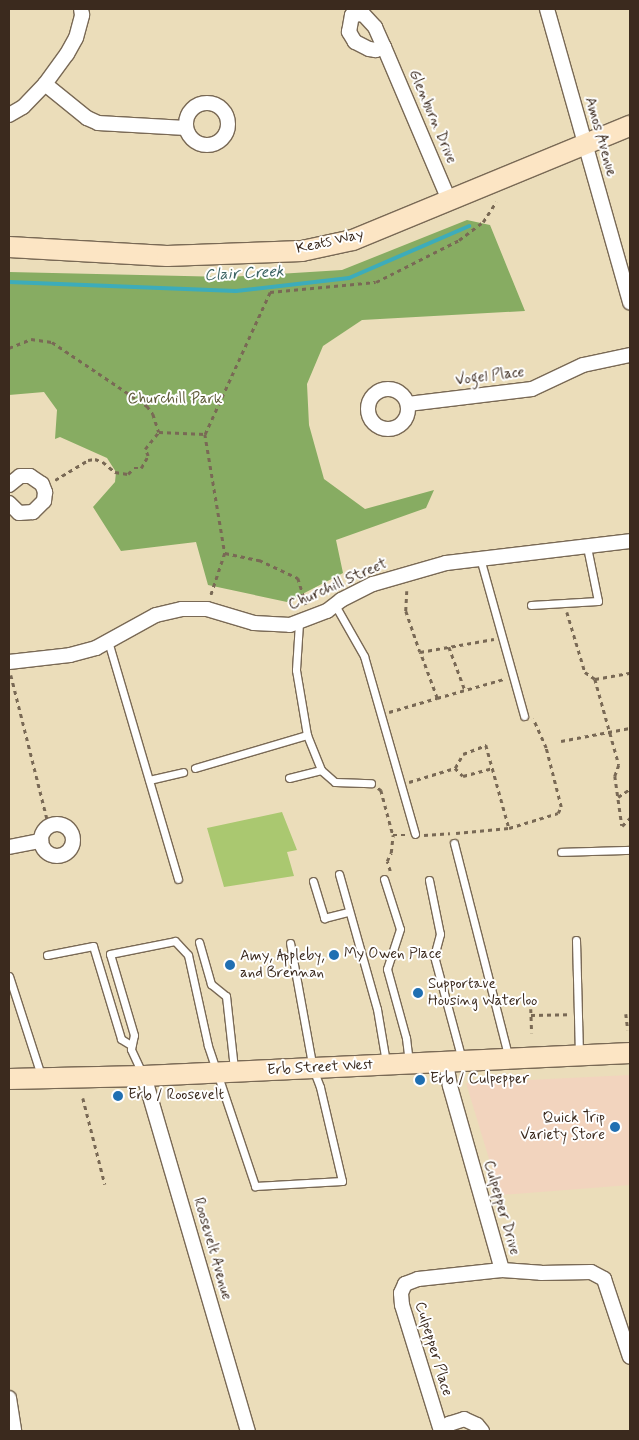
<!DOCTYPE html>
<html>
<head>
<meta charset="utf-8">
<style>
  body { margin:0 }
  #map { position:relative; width:639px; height:1440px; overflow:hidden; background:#ebddba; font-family:Mynerve,sans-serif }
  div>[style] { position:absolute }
  .built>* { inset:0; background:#f2d4be }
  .green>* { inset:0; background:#aac870 }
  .forest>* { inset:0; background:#87ac62 }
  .stream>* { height:4px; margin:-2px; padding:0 2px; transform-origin:2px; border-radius:2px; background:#3dacba }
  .path>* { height:2.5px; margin-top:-1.25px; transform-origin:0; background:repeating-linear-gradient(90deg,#796955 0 4px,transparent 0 8px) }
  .roads { filter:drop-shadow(1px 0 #796955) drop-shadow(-1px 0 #796955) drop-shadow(0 1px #796955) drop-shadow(0 -1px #796955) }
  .lane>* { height:7px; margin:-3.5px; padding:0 3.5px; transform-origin:3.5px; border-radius:3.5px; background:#fff }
  .street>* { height:14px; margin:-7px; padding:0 7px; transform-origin:7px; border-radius:7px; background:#fff }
  .street>.ring { margin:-7px; padding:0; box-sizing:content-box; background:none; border:14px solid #fff; border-radius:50% }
  .secondary>* { height:20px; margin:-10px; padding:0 10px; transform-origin:10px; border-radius:10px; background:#fce5c4 }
  .dots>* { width:14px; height:14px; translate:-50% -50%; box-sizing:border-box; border:2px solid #fff; border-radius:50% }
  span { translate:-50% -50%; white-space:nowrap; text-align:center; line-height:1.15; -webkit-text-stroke:4px #fff; paint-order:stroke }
  .street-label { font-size:15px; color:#3b2a1e }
  .park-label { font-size:15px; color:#5c5937 }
  .poi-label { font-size:15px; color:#3b2a1e }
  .left { translate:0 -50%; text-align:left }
  .right { translate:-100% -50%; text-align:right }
  .water-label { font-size:16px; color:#3c6464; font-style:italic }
  .frame { position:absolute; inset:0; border:10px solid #3b2a1e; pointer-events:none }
</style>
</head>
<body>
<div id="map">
  <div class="built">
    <i style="clip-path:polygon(630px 1075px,630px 1185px,500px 1195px,466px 1083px)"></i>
  </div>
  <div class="green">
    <i style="clip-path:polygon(282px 812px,297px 850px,287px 852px,294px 876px,224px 887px,207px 828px)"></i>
  </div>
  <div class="forest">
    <i style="clip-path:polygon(467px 220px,490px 225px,525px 311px,362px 320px,323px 346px,307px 384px,309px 425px,324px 479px,365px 509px,434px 490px,426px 508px,336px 540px,343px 573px,287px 602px,208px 585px,196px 542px,121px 551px,93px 507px,115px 482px,116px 472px,107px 458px,60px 437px,55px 439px,57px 410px,44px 392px,9px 395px,9px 272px,228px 277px,342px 270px)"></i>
  </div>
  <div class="stream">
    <i style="left:9px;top:282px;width:227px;rotate:2.3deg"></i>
    <i style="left:236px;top:291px;width:114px;rotate:-6.6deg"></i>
    <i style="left:349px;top:278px;width:131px;rotate:-23.4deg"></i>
  </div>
  <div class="path">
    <i style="left:9px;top:348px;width:24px;rotate:-22deg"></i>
    <i style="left:31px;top:339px;width:21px;rotate:8deg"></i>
    <i style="left:52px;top:342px;width:115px;rotate:34deg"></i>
    <i style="left:147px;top:406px;width:10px;rotate:53deg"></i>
    <i style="left:153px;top:414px;width:19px;rotate:72deg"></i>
    <i style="left:205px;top:434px;width:121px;rotate:80.5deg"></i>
    <i style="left:225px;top:553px;width:44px;rotate:108.4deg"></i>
    <i style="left:55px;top:480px;width:39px;rotate:-31deg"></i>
    <i style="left:88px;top:460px;width:7px;rotate:-8deg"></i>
    <i style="left:95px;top:459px;width:9px;rotate:21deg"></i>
    <i style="left:103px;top:462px;width:16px;rotate:40deg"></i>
    <i style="left:115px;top:472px;width:13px;rotate:9deg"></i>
    <i style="left:128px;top:474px;width:8px;rotate:-45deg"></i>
    <i style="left:134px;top:468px;width:7px"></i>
    <i style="left:141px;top:468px;width:14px;rotate:-60deg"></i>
    <i style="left:148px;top:456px;width:8px;rotate:-113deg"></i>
    <i style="left:145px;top:449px;width:22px;rotate:-51deg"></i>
    <i style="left:159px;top:432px;width:46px;rotate:2.5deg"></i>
    <i style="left:205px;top:434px;width:156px;rotate:-65.4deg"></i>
    <i style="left:270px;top:292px;width:106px;rotate:-5.4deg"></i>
    <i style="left:376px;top:282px;width:93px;rotate:-26.8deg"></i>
    <i style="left:459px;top:240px;width:30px;rotate:-37deg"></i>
    <i style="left:483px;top:222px;width:24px;rotate:-57deg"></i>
    <i style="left:225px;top:553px;width:35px;rotate:12deg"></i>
    <i style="left:259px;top:560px;width:43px;rotate:24.8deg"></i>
    <i style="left:298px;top:578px;width:28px;rotate:73deg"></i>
    <i style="left:407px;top:591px;width:20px;rotate:93deg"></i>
    <i style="left:406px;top:611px;width:43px;rotate:71.1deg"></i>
    <i style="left:420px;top:652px;width:75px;rotate:-10deg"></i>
    <i style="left:567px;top:612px;width:63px;rotate:73.3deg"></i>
    <i style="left:585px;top:672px;width:12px;rotate:35deg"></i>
    <i style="left:595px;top:679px;width:89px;rotate:74.4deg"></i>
    <i style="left:619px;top:765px;width:12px;rotate:110deg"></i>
    <i style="left:615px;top:776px;width:50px;rotate:82deg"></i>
    <i style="left:449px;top:647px;width:46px;rotate:69.6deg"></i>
    <i style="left:11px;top:675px;width:156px;rotate:75.9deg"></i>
    <i style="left:595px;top:679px;width:36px;rotate:-10deg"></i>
    <i style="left:437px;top:698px;width:70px;rotate:-15.8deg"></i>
    <i style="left:389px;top:712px;width:50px;rotate:-16.3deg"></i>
    <i style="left:437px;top:698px;width:49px;rotate:-110.3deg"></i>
    <i style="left:561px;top:741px;width:70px;rotate:-10.7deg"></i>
    <i style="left:455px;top:768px;width:11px;rotate:45deg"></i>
    <i style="left:463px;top:776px;width:31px;rotate:-15deg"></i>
    <i style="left:409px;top:782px;width:48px;rotate:-16.9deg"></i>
    <i style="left:455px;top:768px;width:16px;rotate:-60deg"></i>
    <i style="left:463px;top:754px;width:25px;rotate:-21deg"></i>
    <i style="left:486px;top:745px;width:86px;rotate:74.5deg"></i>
    <i style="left:509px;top:828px;width:51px;rotate:-17deg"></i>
    <i style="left:558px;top:813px;width:7px;rotate:-63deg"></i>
    <i style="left:561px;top:807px;width:61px;rotate:-104.3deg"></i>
    <i style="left:546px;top:748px;width:32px;rotate:-114deg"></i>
    <i style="left:378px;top:788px;width:4px;rotate:34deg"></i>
    <i style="left:381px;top:790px;width:47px;rotate:75.1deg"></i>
    <i style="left:618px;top:797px;width:14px;rotate:-34deg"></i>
    <i style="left:622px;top:826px;width:11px;rotate:-45deg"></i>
    <i style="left:456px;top:833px;width:53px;rotate:-5.4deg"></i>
    <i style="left:424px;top:835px;width:26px;rotate:-4deg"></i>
    <i style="left:390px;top:871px;width:10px;rotate:-107deg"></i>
    <i style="left:387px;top:861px;width:9px;rotate:-63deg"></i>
    <i style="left:391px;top:853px;width:18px;rotate:-84deg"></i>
    <i style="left:393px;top:835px;width:13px"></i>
    <i style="left:531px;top:1009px;width:24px;rotate:88deg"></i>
    <i style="left:626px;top:1014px;width:16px;rotate:83deg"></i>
    <i style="left:531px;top:1015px;width:39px;rotate:-1deg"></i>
    <i style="left:83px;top:1098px;width:89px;rotate:75.7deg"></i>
  </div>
  <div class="roads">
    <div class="lane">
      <i style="left:480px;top:558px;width:164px;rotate:74.4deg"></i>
      <i style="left:335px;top:605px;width:59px;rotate:60.4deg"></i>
      <i style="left:364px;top:656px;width:185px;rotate:74deg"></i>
      <i style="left:531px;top:605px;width:67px;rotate:-3.4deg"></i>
      <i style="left:598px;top:601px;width:55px;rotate:-101.5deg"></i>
      <i style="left:299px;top:623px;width:47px;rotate:93.7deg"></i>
      <i style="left:296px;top:670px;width:66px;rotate:80.4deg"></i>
      <i style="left:307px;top:735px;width:38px;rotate:68deg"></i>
      <i style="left:321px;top:770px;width:18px;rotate:41deg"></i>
      <i style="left:335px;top:782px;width:36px;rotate:2deg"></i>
      <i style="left:108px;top:641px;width:248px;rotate:73.6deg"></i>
      <i style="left:195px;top:768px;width:117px;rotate:-16.4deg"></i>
      <i style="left:289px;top:778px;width:33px;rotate:-14deg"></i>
      <i style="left:149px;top:780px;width:35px;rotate:-13deg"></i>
      <i style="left:454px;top:843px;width:222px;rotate:75.7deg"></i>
      <i style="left:561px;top:852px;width:69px;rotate:-1.7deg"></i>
      <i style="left:339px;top:874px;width:140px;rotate:74.3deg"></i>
      <i style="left:377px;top:1009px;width:54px;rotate:80.4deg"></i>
      <i style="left:384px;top:879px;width:52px;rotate:72.3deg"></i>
      <i style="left:400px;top:929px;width:42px;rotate:108deg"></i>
      <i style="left:387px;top:969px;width:72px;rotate:74.6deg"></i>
      <i style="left:406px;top:1038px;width:23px;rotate:83deg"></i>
      <i style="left:429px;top:880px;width:55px;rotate:78.5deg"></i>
      <i style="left:440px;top:934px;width:23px;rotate:105deg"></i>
      <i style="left:434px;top:956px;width:108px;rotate:74.9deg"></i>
      <i style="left:313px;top:881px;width:39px;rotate:73deg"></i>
      <i style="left:324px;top:918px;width:25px;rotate:-14deg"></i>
      <i style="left:576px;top:940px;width:115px;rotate:88.5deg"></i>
      <i style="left:199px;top:942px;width:44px;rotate:74.1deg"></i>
      <i style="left:211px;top:984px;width:19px;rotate:39deg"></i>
      <i style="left:226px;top:996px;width:73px;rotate:83.7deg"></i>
      <i style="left:47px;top:955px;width:47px;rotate:-11.1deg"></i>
      <i style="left:93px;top:946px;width:97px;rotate:73.2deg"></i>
      <i style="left:121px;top:1039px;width:12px;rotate:31deg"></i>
      <i style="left:9px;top:976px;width:107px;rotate:72.1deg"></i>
      <i style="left:142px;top:1073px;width:26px;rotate:-115deg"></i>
      <i style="left:131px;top:1049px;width:14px;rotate:-78deg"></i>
      <i style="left:134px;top:1035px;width:84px;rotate:-106.5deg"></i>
      <i style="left:110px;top:954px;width:66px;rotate:-11.3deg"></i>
      <i style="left:175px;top:941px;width:19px;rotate:47deg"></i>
      <i style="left:188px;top:955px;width:93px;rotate:77.6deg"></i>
      <i style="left:208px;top:1046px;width:148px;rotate:71.4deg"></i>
      <i style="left:255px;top:1186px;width:87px;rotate:-3.3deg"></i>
      <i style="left:342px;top:1181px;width:97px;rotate:-103.2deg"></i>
      <i style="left:320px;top:1087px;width:19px;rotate:-111deg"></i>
      <i style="left:313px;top:1069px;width:128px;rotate:-100.3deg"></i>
    </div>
    <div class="street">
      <i style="left:547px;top:9px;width:305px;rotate:74.2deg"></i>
      <i style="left:384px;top:47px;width:9px;rotate:159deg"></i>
      <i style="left:376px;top:50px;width:7px;rotate:-172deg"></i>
      <i style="left:369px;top:49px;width:16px;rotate:-153deg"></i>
      <i style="left:355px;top:42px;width:12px;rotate:-121deg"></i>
      <i style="left:349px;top:32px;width:17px;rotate:-80deg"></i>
      <i style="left:352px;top:15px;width:11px;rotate:-5deg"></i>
      <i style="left:363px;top:14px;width:18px;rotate:47deg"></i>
      <i style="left:375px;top:27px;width:22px;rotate:66deg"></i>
      <i style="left:384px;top:47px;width:166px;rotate:67deg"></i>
      <i style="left:45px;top:84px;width:54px;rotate:39deg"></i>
      <i style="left:87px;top:118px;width:12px;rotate:24deg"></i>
      <i style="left:98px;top:123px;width:88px;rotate:3.3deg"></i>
      <i class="ring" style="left:186px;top:103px;width:28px;height:28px"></i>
      <i style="left:9px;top:115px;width:16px;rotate:-30deg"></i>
      <i style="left:23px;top:107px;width:32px;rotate:-46deg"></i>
      <i style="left:45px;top:84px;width:37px;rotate:-54deg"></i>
      <i style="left:67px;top:54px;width:18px;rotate:-61deg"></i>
      <i style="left:76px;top:38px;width:24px;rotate:-75deg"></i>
      <i style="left:82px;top:15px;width:6px;rotate:-99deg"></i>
      <i class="ring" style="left:368px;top:389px;width:26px;height:26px"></i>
      <i style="left:408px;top:404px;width:125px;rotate:-6.9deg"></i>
      <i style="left:532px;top:389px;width:56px;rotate:-25.2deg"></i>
      <i style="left:583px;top:365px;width:48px;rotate:-12deg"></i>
      <i style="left:9px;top:485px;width:14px;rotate:-39deg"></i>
      <i style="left:20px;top:476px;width:10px"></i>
      <i style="left:30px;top:476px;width:14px;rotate:34deg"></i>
      <i style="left:42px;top:484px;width:9px;rotate:69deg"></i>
      <i style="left:45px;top:492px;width:9px;rotate:96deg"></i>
      <i style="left:44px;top:501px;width:16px;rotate:135deg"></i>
      <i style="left:33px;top:512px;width:14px;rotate:176deg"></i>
      <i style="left:19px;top:513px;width:14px;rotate:-135deg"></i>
      <i style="left:9px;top:662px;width:61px;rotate:-6.5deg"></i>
      <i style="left:70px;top:655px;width:27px;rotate:-15deg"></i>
      <i style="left:96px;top:648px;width:68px;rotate:-28.8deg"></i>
      <i style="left:156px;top:615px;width:27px;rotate:-13deg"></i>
      <i style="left:182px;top:609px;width:25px"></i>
      <i style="left:207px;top:609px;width:49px;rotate:16.6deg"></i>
      <i style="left:254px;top:623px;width:36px;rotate:3deg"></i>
      <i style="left:290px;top:625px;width:40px;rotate:-21deg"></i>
      <i style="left:327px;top:611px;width:18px;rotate:-38deg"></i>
      <i style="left:341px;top:600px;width:36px;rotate:-27deg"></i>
      <i style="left:373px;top:584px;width:76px;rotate:-16deg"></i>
      <i style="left:446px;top:563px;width:185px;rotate:-6.8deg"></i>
      <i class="ring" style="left:41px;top:824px;width:18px;height:18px"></i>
      <i style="left:9px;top:847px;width:33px;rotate:-11deg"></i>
      <i style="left:446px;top:1063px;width:23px;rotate:80deg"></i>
      <i style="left:450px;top:1086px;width:191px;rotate:74.2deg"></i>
      <i style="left:144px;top:1076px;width:370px;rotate:73.7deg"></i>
      <i style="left:9px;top:1398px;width:33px;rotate:81deg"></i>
      <i style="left:441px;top:1431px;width:132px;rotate:-107.2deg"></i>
      <i style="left:402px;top:1305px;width:12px;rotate:-95deg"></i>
      <i style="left:401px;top:1293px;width:10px;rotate:-66deg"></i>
      <i style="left:405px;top:1284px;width:14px;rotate:-21deg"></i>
      <i style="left:418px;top:1279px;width:84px;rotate:-6.1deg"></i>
      <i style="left:502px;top:1270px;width:39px;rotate:4deg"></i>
      <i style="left:541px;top:1273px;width:50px;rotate:-1.1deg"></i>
      <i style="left:591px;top:1272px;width:15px;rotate:28deg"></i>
      <i style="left:604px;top:1279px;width:82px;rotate:71.6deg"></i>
      <i style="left:444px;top:1431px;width:9px;rotate:-54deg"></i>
      <i style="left:449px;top:1424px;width:16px;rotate:-18deg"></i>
      <i style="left:464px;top:1419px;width:14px;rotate:25deg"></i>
      <i style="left:477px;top:1425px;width:8px;rotate:50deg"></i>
    </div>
    <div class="secondary">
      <i style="left:9px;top:247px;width:158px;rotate:3.3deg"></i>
      <i style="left:167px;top:256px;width:135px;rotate:-2.1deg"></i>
      <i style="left:302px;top:251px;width:52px;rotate:-12.2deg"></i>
      <i style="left:353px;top:240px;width:300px;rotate:-22.4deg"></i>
      <i style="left:9px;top:1079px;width:135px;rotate:-1.3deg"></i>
      <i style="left:144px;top:1076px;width:487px;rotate:-2.7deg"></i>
    </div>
  </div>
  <div class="dots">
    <i style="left:334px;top:955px;background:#1f6fb2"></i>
    <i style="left:230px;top:965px;background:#1f6fb2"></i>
    <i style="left:418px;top:993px;background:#1f6fb2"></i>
    <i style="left:420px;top:1080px;background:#1f6fb2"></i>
    <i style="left:118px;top:1096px;background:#1f6fb2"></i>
    <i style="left:615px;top:1127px;background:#1f6fb2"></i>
  </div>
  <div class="street-label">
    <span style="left:432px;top:117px;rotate:67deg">Glenburn Drive</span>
    <span style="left:600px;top:137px;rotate:74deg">Amos Avenue</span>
    <span style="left:330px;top:242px;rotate:-13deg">Keats Way</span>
    <span style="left:490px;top:377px;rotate:-7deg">Vogel Place</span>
    <span style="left:338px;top:585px;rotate:-24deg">Churchill Street</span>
    <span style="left:320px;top:1068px;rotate:-3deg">Erb Street West</span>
    <span style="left:501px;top:1208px;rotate:74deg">Culpepper Drive</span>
    <span style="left:212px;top:1249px;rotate:74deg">Roosevelt Avenue</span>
    <span style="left:433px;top:1349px;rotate:73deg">Culpepper Place</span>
  </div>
  <div class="park-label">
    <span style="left:175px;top:400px">Churchill Park</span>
  </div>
  <div class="poi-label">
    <span class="left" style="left:344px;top:955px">My Owen Place</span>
    <span class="left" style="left:240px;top:965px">Amy, Appleby,<br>and Brennan</span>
    <span class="left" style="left:428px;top:993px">Supportave<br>Housing Waterloo</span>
    <span class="left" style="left:430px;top:1080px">Erb / Culpepper</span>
    <span class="left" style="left:128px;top:1096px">Erb / Roosevelt</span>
    <span class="right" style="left:605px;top:1127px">Quick Trip<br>Variety Store</span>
  </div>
  <div class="water-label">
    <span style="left:244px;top:274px;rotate:-3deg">Clair Creek</span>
  </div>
  <div class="frame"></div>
</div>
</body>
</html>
